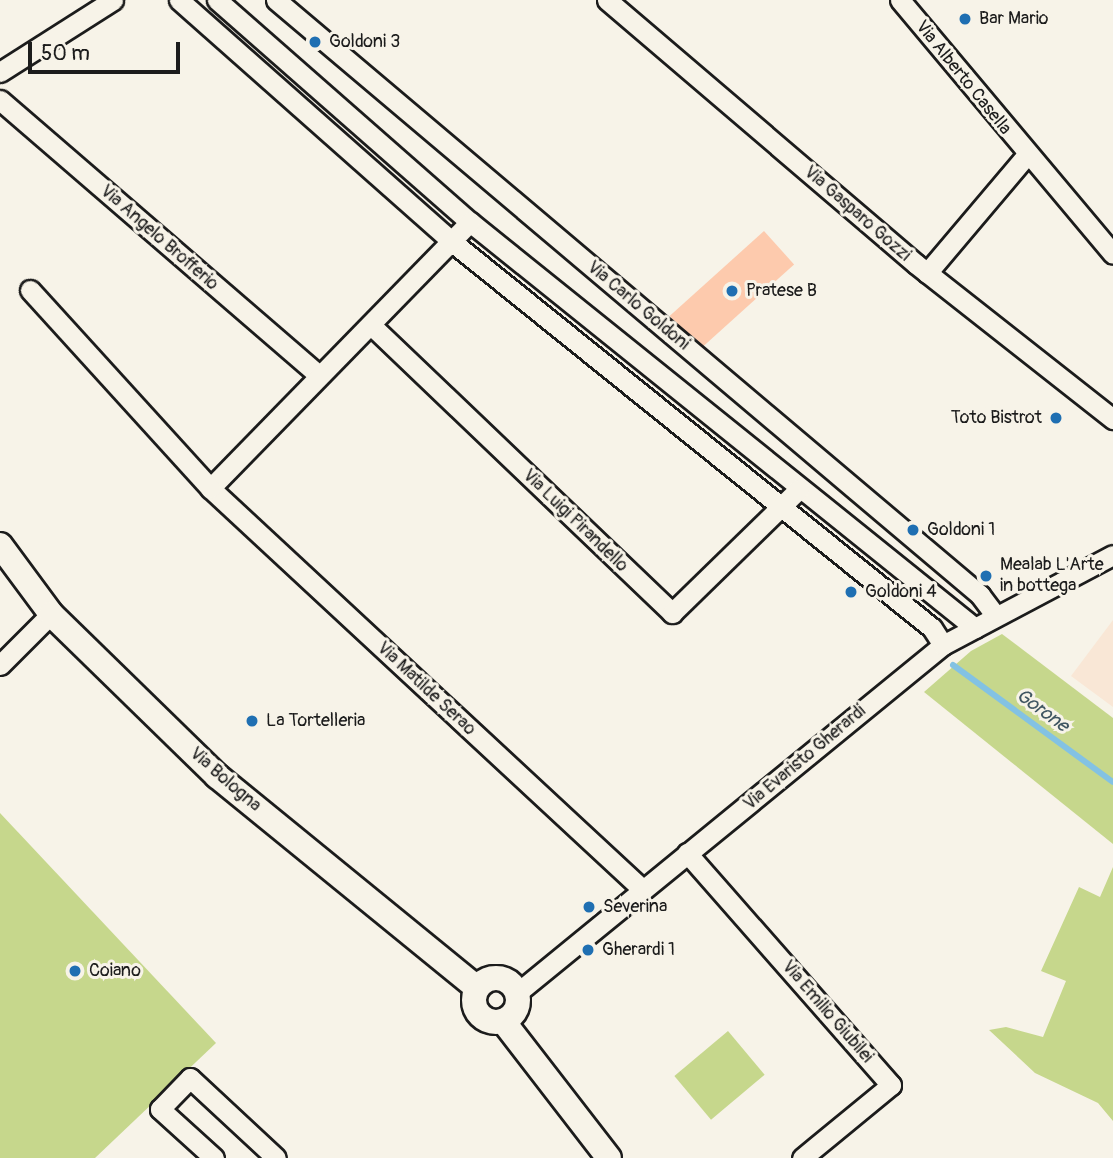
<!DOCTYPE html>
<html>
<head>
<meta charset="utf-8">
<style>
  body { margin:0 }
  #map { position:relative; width:1113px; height:1158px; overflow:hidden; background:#f7f3e8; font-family:Pangolin,sans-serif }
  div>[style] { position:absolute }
  .built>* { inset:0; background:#f9e7d6 }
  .green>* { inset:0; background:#c6d78c; transform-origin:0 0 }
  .stream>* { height:6px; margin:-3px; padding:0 3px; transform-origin:3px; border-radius:3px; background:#83c2e3 }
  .building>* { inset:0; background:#fdcaad; transform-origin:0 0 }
  .roads { filter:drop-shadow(2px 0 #1c1c1c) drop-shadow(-2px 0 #1c1c1c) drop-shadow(0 2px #1c1c1c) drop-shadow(0 -2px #1c1c1c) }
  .minor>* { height:19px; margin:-9.5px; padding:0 9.5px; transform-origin:9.5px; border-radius:9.5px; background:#f7f3e8 }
  .tertiary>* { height:24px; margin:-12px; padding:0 12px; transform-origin:12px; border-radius:12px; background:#f7f3e8 }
  .tertiary>.ring { margin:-12px; padding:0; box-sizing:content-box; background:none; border:24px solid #f7f3e8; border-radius:50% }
  .dots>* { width:19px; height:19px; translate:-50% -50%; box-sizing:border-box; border:4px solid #f7f3e8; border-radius:50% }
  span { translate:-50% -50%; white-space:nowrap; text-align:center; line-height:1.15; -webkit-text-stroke:6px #f7f3e8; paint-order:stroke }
  .poi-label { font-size:18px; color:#1c1c1c }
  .left { translate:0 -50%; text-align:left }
  .right { translate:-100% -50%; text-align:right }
  .street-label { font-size:18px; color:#1c1c1c }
  .water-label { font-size:19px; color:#405662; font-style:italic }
  .scale { position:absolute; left:28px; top:42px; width:152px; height:32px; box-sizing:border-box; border:4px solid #1c1c1c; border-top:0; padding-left:9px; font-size:21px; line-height:24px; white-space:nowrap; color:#1c1c1c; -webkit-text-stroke:5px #f7f3e8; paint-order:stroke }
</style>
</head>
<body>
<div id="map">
  <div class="built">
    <i style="clip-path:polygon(1113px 620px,1113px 707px,1071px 676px)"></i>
  </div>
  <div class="green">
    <i style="clip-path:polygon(1002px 634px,1113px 718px,1113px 844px,924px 692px,971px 651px)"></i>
    <i style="clip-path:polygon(0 813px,216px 1043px,95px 1158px,0 1158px)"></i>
    <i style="clip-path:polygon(1113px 867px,1113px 1121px,1098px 1103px,1035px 1073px,989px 1030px,1006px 1027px,1043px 1037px,1066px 981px,1041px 971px,1079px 887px,1100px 897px)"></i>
    <i style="left:728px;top:1031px;width:57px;height:70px;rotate:50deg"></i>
  </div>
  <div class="stream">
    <i style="left:953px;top:665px;width:198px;rotate:36.2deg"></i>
  </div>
  <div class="building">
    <i style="left:764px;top:231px;width:45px;height:127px;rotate:48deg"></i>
  </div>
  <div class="roads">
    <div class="minor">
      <i style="left:179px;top:0;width:363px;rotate:41.5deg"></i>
      <i style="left:451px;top:241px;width:617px;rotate:38.82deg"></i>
      <i style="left:932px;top:628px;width:20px;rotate:57deg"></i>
      <i style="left:217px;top:0;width:337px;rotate:41.3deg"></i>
      <i style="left:470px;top:222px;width:648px;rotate:38.8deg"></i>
      <i style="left:276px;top:0;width:922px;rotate:40.2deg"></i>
      <i style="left:980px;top:595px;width:26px;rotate:53deg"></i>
      <i style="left:607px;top:0;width:406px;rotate:40.5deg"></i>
      <i style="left:916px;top:264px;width:251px;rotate:38.2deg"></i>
      <i style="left:900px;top:0;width:331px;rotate:50deg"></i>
      <i style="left:0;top:72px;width:134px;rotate:-32.5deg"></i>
      <i style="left:0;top:100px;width:421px;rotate:40.8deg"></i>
      <i style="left:470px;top:222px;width:372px;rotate:134.3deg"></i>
      <i style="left:210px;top:488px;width:591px;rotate:42.87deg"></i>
      <i style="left:927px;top:273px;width:153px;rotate:-49.8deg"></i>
      <i style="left:30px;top:290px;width:268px;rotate:47.7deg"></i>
      <i style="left:371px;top:325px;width:417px;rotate:43.7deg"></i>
      <i style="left:672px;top:613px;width:177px;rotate:-44.3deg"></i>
      <i style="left:0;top:665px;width:72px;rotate:-45deg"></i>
      <i style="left:687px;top:853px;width:309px;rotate:48.7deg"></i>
      <i style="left:891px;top:1085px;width:115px;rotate:140.6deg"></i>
      <i style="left:517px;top:993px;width:550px;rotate:-39.25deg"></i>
      <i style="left:943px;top:645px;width:192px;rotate:-27.9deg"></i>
      <i style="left:214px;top:1158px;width:73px;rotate:-137.8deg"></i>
      <i style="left:160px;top:1109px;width:43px;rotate:-45.9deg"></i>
      <i style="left:190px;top:1078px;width:117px;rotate:42.9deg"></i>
    </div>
    <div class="tertiary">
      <i style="left:0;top:545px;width:86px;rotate:53.5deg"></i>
      <i style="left:51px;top:614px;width:232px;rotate:44.3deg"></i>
      <i style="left:217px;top:776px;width:335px;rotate:39.2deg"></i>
      <i class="ring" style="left:474px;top:978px;width:20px;height:20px"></i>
      <i style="left:503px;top:1021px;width:173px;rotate:52.3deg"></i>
    </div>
  </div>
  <div class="dots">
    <i style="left:965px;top:19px;background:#1f6fb2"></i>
    <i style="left:315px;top:42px;background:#1f6fb2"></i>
    <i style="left:732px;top:291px;background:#1f6fb2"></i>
    <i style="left:1056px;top:418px;background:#1f6fb2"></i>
    <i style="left:913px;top:530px;background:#1f6fb2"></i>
    <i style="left:986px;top:576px;background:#1f6fb2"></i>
    <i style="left:851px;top:592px;background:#1f6fb2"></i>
    <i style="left:252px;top:721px;background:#1f6fb2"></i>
    <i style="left:589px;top:907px;background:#1f6fb2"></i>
    <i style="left:588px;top:950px;background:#1f6fb2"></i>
    <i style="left:75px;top:971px;background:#1f6fb2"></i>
  </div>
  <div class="poi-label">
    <span class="left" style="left:979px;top:19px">Bar Mario</span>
    <span class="left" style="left:329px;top:42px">Goldoni 3</span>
    <span class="left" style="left:746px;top:291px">Pratese B</span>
    <span class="right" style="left:1042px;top:418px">Toto Bistrot</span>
    <span class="left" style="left:927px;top:530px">Goldoni 1</span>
    <span class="left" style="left:1000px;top:576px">Mealab L'Arte<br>in bottega</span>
    <span class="left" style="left:865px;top:592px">Goldoni 4</span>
    <span class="left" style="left:266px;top:721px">La Tortelleria</span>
    <span class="left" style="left:603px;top:907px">Severina</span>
    <span class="left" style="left:602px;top:950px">Gherardi 1</span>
    <span class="left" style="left:89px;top:971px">Coiano</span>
  </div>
  <div class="street-label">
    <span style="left:963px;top:78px;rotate:51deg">Via Alberto Casella</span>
    <span style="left:857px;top:214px;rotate:41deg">Via Gasparo Gozzi</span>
    <span style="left:159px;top:238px;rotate:41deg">Via Angelo Brofferio</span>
    <span style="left:638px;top:306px;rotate:40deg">Via Carlo Goldoni</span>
    <span style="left:575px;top:521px;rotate:44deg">Via Luigi Pirandello</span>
    <span style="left:426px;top:689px;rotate:43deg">Via Matilde Serao</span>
    <span style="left:805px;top:758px;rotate:-40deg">Via Evaristo Gherardi</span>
    <span style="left:225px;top:780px;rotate:41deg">Via Bologna</span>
    <span style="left:827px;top:1012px;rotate:49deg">Via Emilio Giubilei</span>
  </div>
  <div class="water-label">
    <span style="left:1042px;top:711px;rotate:36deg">Gorone</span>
  </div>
  <div class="scale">50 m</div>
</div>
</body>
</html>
